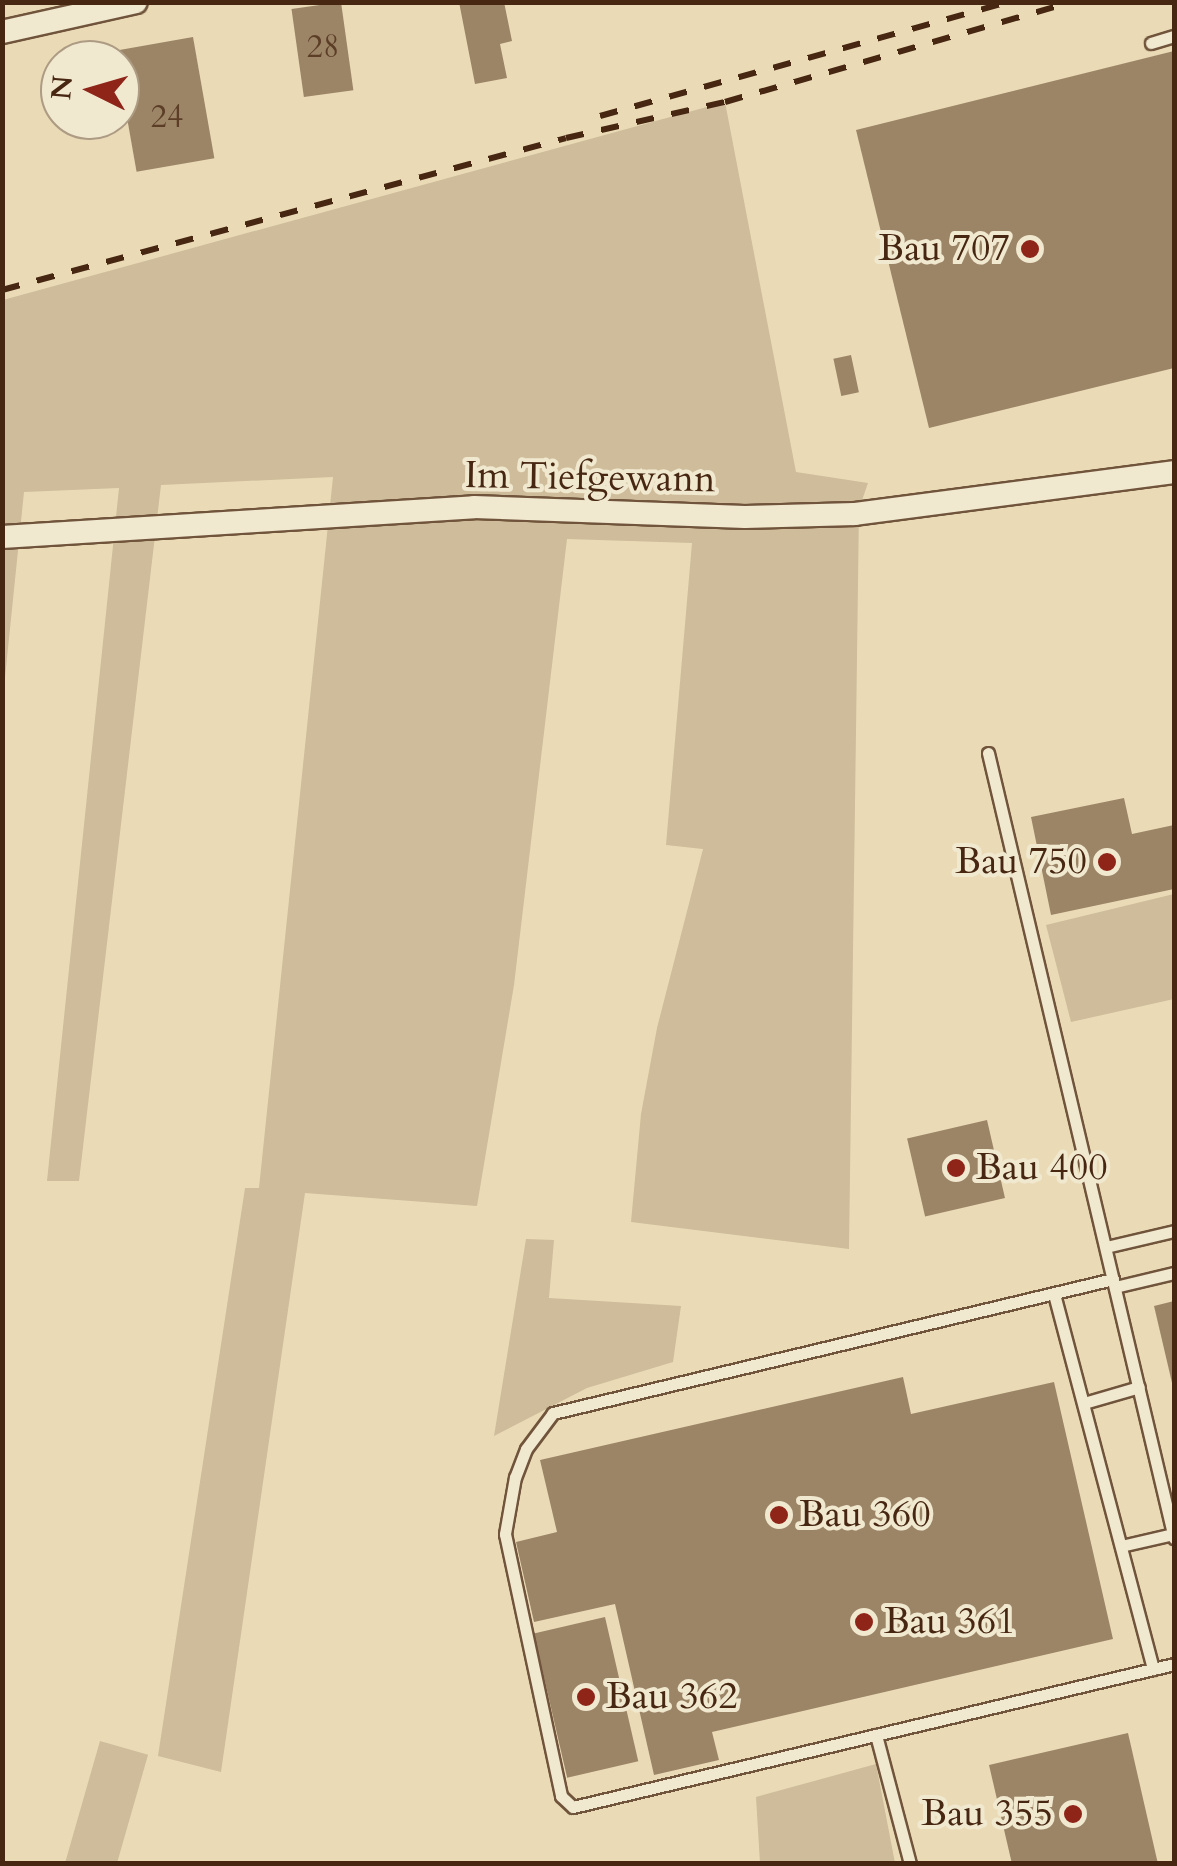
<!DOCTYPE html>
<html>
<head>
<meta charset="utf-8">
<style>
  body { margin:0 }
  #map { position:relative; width:1177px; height:1866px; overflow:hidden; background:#eadbb6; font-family:Cardo,serif }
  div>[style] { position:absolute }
  .green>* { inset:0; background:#cebc9a; transform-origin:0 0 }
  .building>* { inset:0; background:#9c8567; transform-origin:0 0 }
  .roads { filter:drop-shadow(2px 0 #70543b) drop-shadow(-2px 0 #70543b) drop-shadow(0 2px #70543b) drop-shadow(0 -2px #70543b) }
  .lane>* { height:11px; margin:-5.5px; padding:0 5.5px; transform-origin:5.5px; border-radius:5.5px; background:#f1e8d0 }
  .street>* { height:22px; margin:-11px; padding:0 11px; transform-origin:11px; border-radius:11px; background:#f1e8d0 }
  .rail>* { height:6px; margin-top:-3px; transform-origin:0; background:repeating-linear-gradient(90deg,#472712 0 18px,transparent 0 36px) }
  .dots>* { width:28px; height:28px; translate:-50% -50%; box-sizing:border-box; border:5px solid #f1e8d0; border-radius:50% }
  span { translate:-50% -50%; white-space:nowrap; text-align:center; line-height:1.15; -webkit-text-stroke:8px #f1e8d0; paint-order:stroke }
  .number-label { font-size:32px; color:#5c3e27 }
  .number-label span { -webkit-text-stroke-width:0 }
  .poi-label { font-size:38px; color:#472712 }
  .right { translate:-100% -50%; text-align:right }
  .left { translate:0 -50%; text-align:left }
  .street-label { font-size:38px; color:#472712 }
  .frame { position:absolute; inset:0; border:5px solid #472712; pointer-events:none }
  .north { position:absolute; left:40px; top:40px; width:100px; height:100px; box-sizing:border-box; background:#f1e8d0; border:2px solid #ad9b84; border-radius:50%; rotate:275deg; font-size:28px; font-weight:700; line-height:40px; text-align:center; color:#472712 }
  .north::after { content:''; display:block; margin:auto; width:35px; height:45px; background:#8f2418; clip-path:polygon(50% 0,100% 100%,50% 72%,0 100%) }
</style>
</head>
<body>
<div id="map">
  <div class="green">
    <i style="clip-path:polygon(725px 102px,796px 472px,868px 483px,859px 509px,849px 1249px,631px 1222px,641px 1114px,657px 1028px,703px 849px,666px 845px,692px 543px,567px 539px,514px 985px,477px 1206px,305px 1193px,221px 1772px,158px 1756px,245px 1188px,259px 1188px,333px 477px,161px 485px,79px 1181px,47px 1181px,119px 488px,24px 492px,3px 697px,3px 300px)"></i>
    <i style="clip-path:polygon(1174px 894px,1174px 999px,1071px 1022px,1046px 925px)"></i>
    <i style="clip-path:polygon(526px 1239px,554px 1240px,549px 1298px,681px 1306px,673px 1362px,587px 1388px,494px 1436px)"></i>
    <i style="left:100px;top:1741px;width:50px;height:125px;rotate:16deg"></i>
    <i style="clip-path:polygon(876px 1764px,895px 1863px,760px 1863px,756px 1797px)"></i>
  </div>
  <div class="building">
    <i style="left:341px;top:2px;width:89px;height:50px;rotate:82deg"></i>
    <i style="clip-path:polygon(459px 2px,504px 2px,512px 41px,500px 44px,507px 78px,475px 84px)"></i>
    <i style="left:193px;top:37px;width:123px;height:79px;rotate:80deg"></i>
    <i style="clip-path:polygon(1174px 51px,1174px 368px,929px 428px,856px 130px)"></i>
    <i style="left:851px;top:355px;width:38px;height:18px;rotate:78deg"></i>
    <i style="clip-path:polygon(1124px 798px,1132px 834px,1174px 825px,1174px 889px,1051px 915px,1031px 817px)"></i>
    <i style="left:987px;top:1120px;width:80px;height:82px;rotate:77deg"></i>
    <i style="clip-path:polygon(1174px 1301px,1174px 1387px,1173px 1387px,1154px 1306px)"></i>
    <i style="clip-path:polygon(903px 1377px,911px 1414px,1054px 1382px,1113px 1639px,712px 1732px,719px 1760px,654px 1775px,615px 1604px,534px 1622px,516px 1542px,557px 1532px,540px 1460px)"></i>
    <i style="left:605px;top:1617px;width:148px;height:73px;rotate:77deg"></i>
    <i style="clip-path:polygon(1128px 1733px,1158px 1864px,1012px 1864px,989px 1765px)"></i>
  </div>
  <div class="roads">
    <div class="lane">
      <i style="left:1151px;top:43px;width:24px;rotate:-17deg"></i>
      <i style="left:988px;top:753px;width:807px;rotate:76.67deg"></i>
      <i style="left:1106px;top:1247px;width:70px;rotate:-13.2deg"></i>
      <i style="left:1113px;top:1279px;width:576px;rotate:166.54deg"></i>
      <i style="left:553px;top:1413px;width:45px;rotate:126.9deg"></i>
      <i style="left:526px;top:1449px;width:30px;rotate:111deg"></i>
      <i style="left:515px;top:1477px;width:58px;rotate:100deg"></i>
      <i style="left:505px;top:1534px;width:268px;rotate:77.9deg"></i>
      <i style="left:561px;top:1796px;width:16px;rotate:43deg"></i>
      <i style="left:573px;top:1807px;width:618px;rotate:-13.38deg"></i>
      <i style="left:1115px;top:1287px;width:61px;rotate:-13.3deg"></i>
      <i style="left:1054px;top:1294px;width:388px;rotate:75.2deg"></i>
      <i style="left:1084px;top:1403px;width:57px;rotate:-16.2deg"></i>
      <i style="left:1121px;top:1546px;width:53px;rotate:-13deg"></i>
      <i style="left:876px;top:1735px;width:133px;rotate:75.2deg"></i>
    </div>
    <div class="street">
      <i style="left:2px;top:32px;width:137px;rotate:-12.6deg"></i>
      <i style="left:2px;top:537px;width:473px;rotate:-3.6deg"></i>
      <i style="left:474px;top:507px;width:271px;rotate:2.1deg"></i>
      <i style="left:745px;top:517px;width:110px;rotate:-1.6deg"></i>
      <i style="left:855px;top:514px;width:322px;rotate:-7.5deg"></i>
    </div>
  </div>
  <div class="rail">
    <i style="left:600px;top:116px;width:425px;rotate:-15.6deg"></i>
    <i style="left:2px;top:290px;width:584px;rotate:-15.08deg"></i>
    <i style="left:566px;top:138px;width:163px;rotate:-12.8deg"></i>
    <i style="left:725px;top:102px;width:360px;rotate:-16.1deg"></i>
  </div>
  <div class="dots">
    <i style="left:1030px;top:249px;background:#8f2418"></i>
    <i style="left:1107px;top:862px;background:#8f2418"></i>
    <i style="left:956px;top:1168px;background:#8f2418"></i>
    <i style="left:779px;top:1515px;background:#8f2418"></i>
    <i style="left:864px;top:1622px;background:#8f2418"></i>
    <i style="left:586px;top:1697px;background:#8f2418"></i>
    <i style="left:1073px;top:1814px;background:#8f2418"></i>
  </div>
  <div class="number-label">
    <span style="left:323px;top:47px">28</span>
    <span style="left:167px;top:117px">24</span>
  </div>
  <div class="poi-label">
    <span class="right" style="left:1010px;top:249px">Bau 707</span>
    <span class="right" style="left:1087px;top:862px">Bau 750</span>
    <span class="left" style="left:976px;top:1168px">Bau 400</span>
    <span class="left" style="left:799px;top:1515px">Bau 360</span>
    <span class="left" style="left:884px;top:1622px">Bau 361</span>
    <span class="left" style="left:606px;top:1697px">Bau 362</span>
    <span class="right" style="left:1053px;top:1814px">Bau 355</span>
  </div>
  <div class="street-label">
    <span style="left:590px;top:478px;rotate:1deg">Im Tiefgewann</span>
  </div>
  <div class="frame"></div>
  <div class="north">N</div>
</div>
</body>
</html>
